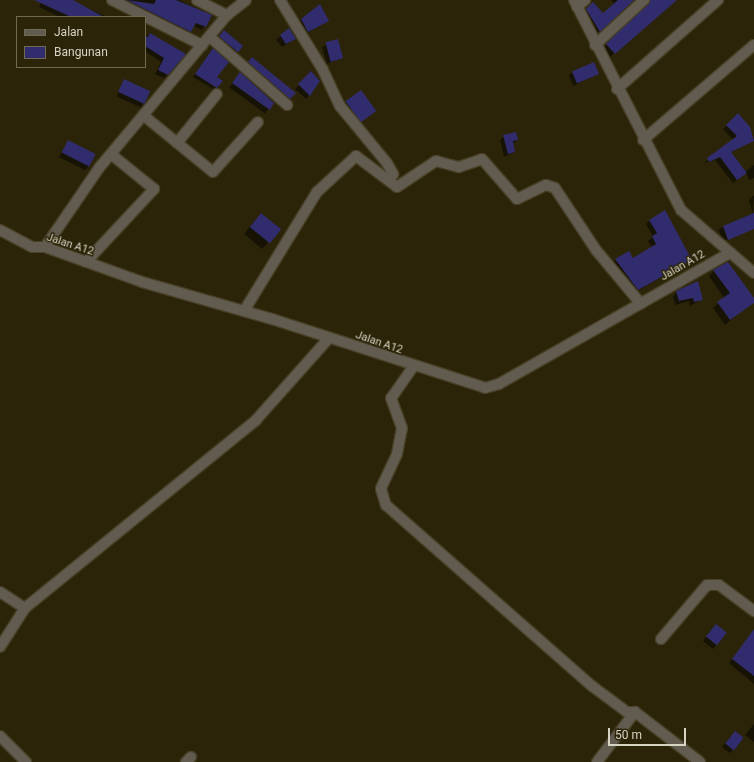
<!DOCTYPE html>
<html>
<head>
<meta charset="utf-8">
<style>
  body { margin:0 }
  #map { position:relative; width:754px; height:762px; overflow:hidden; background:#2b2408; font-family:Roboto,sans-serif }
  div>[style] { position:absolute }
  .shadow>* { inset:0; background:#0007; transform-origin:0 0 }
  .building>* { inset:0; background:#312c6d; transform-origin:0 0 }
  .roads { filter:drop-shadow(1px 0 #474026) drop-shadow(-1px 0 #474026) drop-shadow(0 1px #474026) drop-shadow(0 -1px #474026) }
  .minor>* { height:10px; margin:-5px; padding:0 5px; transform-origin:5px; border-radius:5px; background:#625b4f }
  span { translate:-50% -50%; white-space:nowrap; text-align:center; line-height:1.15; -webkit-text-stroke:3px #2b2408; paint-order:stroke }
  .street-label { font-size:11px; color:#d7d3c3 }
  .legend { position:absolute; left:16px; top:16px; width:130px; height:52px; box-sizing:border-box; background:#2b2408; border:1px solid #706a53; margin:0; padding:5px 7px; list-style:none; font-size:12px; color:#d7d3c3 }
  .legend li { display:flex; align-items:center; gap:8px; height:20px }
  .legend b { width:20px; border:1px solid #706a53 }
  .scale { position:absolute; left:608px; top:728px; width:78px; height:18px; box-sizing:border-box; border:2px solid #d7d3c3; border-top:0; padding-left:5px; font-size:12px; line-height:14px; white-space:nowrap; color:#d7d3c3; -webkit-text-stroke:3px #2b2408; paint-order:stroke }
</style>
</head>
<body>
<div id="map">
  <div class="shadow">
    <i style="clip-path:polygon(42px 0,69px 0,107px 17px,60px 17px,39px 7px)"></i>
    <i style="clip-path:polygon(116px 0,179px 0,211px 16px,202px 30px,193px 26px,187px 35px)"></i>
    <i style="clip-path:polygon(611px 0,633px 0,595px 35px,583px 13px,593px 3px,603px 14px,615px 4px)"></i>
    <i style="clip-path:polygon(646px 0,674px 0,610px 57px,603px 48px,645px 9px)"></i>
    <i style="clip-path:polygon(302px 19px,328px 21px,304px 35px,298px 23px)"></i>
    <i style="clip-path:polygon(289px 29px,295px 39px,282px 47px,276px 40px)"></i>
    <i style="clip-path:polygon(150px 34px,185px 54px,164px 78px,155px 74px,161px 62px,145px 51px,145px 37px)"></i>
    <i style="clip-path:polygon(220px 35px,242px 46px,233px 55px,216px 40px)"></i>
    <i style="clip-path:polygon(337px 40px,342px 57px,327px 64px,322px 47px)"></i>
    <i style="clip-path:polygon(211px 52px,215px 77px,221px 81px,213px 89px,193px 77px)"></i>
    <i style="clip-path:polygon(250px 61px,295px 93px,287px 101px,247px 65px)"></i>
    <i style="clip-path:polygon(573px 72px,598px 73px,573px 86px,569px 75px)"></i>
    <i style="clip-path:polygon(311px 73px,319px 81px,306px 99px,295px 89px)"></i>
    <i style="left:237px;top:77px;width:44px;height:13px;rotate:36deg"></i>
    <i style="left:124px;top:80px;width:27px;height:18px;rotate:24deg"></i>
    <i style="clip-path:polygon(347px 102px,371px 114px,357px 124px,343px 105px)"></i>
    <i style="clip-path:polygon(738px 115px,754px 140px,730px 153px,745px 172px,754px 165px,754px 178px,749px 180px,746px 173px,733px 183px,715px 160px,704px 163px,733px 140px,723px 129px)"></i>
    <i style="clip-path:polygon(504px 136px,517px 140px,513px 144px,514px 152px,504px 157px,500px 140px)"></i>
    <i style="clip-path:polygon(68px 142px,89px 166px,85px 170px,59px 157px)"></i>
    <i style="clip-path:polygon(753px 196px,754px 196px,753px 214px,749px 200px)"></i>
    <i style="left:745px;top:218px;width:13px;height:29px;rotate:67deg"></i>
    <i style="clip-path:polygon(255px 220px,268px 243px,262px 249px,244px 234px)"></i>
    <i style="clip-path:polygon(650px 220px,691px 260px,634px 293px,612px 264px,616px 260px,633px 259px,652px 247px,648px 241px,653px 237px,646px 224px)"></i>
    <i style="clip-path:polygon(714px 271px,754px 300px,725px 325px,713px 308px,724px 298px,709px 276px)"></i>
    <i style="clip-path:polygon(677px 292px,702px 299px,690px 306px,689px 301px,675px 305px,673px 296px)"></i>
    <i style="clip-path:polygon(712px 629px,726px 633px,713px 649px,703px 641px)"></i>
    <i style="clip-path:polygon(754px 631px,754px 684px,729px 663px)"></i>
    <i style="clip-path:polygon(754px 724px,754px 742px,745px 735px)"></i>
    <i style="clip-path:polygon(731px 736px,743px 738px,730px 753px,722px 747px)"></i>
  </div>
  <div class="building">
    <i style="clip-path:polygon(34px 0,73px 0,104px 17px,71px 17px)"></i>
    <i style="clip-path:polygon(127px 0,154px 4px,156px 0,176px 0,212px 15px,206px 27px,196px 23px,191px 32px)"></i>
    <i style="clip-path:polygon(618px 0,634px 0,600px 32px,586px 9px,593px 2px,603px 13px)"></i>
    <i style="clip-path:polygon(650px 0,677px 0,615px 54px,606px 44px)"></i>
    <i style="clip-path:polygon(320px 4px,329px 21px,308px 32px,301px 19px)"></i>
    <i style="clip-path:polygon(289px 28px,296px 39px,286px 44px,280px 35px)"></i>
    <i style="left:224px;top:30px;width:25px;height:8px;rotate:40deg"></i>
    <i style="clip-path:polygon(150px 33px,186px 54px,168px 75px,158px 70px,164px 58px,145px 46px,145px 36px,148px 37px)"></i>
    <i style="left:338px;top:39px;width:20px;height:13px;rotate:75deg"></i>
    <i style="clip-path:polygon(213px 48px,229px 62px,217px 77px,223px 81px,217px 88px,195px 74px)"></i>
    <i style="clip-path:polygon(252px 57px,296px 93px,290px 99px,248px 62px)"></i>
    <i style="left:594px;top:62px;width:13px;height:24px;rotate:67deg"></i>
    <i style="clip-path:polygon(311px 71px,320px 81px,310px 96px,298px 84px)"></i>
    <i style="clip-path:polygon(240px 72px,274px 103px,270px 110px,232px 83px)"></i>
    <i style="left:124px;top:79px;width:29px;height:14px;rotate:25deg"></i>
    <i style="left:361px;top:90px;width:26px;height:19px;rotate:54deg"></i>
    <i style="clip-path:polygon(738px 113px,750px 127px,754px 141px,731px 152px,747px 173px,737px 180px,720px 157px,709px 162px,707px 158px,737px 136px,726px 125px)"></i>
    <i style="clip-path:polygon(516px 132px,518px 140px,513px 141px,515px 152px,508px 154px,503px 135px)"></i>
    <i style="left:68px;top:140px;width:31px;height:14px;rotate:27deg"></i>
    <i style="clip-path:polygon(665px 210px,692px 260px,638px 290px,615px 259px,629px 251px,633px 258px,656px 244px,652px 236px,657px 233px,649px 220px)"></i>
    <i style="left:261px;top:213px;width:26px;height:18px;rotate:39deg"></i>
    <i style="clip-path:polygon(754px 213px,754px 229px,728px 240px,723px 226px)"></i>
    <i style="clip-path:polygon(728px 262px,754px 298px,754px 303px,730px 320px,717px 302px,730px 293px,713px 270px)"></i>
    <i style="clip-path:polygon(698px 281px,703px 300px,694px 302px,693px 298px,679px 301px,676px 291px)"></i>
    <i style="left:716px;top:624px;width:14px;height:16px;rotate:39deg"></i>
    <i style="clip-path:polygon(754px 629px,754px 676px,732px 659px)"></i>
    <i style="left:735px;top:731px;width:11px;height:16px;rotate:38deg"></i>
  </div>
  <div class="roads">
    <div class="minor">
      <i style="left:112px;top:0;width:101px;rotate:26.6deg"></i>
      <i style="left:197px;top:0;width:34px;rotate:27deg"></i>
      <i style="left:280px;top:0;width:82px;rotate:58.4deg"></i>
      <i style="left:323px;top:70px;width:40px;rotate:65deg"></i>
      <i style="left:340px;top:106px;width:74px;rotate:50.5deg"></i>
      <i style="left:387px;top:163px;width:13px;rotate:61deg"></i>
      <i style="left:393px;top:174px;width:7px;rotate:135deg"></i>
      <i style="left:574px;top:0;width:236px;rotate:63deg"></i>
      <i style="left:681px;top:210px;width:96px;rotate:40.8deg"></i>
      <i style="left:577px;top:7px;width:11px;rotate:-41deg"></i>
      <i style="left:210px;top:37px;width:103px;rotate:41.4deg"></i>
      <i style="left:595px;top:45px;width:67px;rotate:-42.6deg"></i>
      <i style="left:617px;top:89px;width:135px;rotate:-41.4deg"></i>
      <i style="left:143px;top:115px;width:90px;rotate:39.2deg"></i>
      <i style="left:213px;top:172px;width:67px;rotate:-48deg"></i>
      <i style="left:643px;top:140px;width:146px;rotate:-40.6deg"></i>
      <i style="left:177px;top:143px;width:63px;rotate:-50.8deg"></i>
      <i style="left:0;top:230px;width:36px;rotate:28deg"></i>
      <i style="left:32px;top:247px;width:13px"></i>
      <i style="left:45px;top:247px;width:103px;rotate:19.8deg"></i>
      <i style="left:142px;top:282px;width:135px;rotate:15.9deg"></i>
      <i style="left:272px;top:319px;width:224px;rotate:17.9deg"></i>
      <i style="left:485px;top:388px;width:15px;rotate:-16deg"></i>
      <i style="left:499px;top:384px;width:266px;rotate:-29.6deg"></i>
      <i style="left:45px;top:247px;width:96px;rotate:-55.6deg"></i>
      <i style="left:99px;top:168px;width:199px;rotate:-50.1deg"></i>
      <i style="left:227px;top:15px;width:24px;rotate:-38deg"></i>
      <i style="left:86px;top:262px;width:100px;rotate:-47deg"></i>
      <i style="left:154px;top:189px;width:55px;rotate:-140.9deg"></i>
      <i style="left:244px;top:311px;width:140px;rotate:-58.5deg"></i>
      <i style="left:317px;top:192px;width:53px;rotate:-42.7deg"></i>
      <i style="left:356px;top:156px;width:51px;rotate:37.1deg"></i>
      <i style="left:397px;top:187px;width:47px;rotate:-33.7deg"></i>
      <i style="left:436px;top:161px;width:24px;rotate:15deg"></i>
      <i style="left:459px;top:167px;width:24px;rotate:-19deg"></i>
      <i style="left:482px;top:159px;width:53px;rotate:48.8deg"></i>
      <i style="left:517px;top:199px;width:32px;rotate:-26deg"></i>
      <i style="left:546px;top:185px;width:9px;rotate:18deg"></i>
      <i style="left:555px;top:188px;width:74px;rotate:56.5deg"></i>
      <i style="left:596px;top:250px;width:70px;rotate:50.2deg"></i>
      <i style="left:413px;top:367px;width:38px;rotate:125deg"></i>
      <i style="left:391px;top:398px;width:32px;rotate:70deg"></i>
      <i style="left:402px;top:428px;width:26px;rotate:101deg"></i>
      <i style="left:397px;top:454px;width:38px;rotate:115deg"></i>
      <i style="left:381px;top:489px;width:17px;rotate:73deg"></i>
      <i style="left:386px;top:505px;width:274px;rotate:41.3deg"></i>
      <i style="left:592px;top:686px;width:44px;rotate:36.6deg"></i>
      <i style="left:627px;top:712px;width:8px"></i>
      <i style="left:635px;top:712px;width:82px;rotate:37.6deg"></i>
      <i style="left:0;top:592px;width:30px;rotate:33deg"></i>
      <i style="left:25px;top:608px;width:46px;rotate:122.7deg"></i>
      <i style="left:25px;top:608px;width:298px;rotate:-39.1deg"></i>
      <i style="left:256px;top:420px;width:110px;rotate:-48.3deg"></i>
      <i style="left:661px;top:639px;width:71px;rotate:-49.6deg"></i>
      <i style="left:707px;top:585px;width:12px"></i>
      <i style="left:719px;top:585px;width:44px;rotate:36.6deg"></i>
      <i style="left:0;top:736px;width:37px;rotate:45deg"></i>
      <i style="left:186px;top:762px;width:7px;rotate:-45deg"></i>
      <i style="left:597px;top:762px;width:63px;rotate:-52.8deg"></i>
    </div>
  </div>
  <div class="street-label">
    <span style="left:70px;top:245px;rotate:18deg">Jalan A12</span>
    <span style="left:683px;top:266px;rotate:-30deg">Jalan A12</span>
    <span style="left:379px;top:343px;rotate:19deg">Jalan A12</span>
  </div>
  <ul class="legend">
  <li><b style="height:5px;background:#625b4f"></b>Jalan</li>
  <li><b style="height:11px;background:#312c6d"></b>Bangunan</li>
  </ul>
  <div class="scale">50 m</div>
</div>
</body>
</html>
